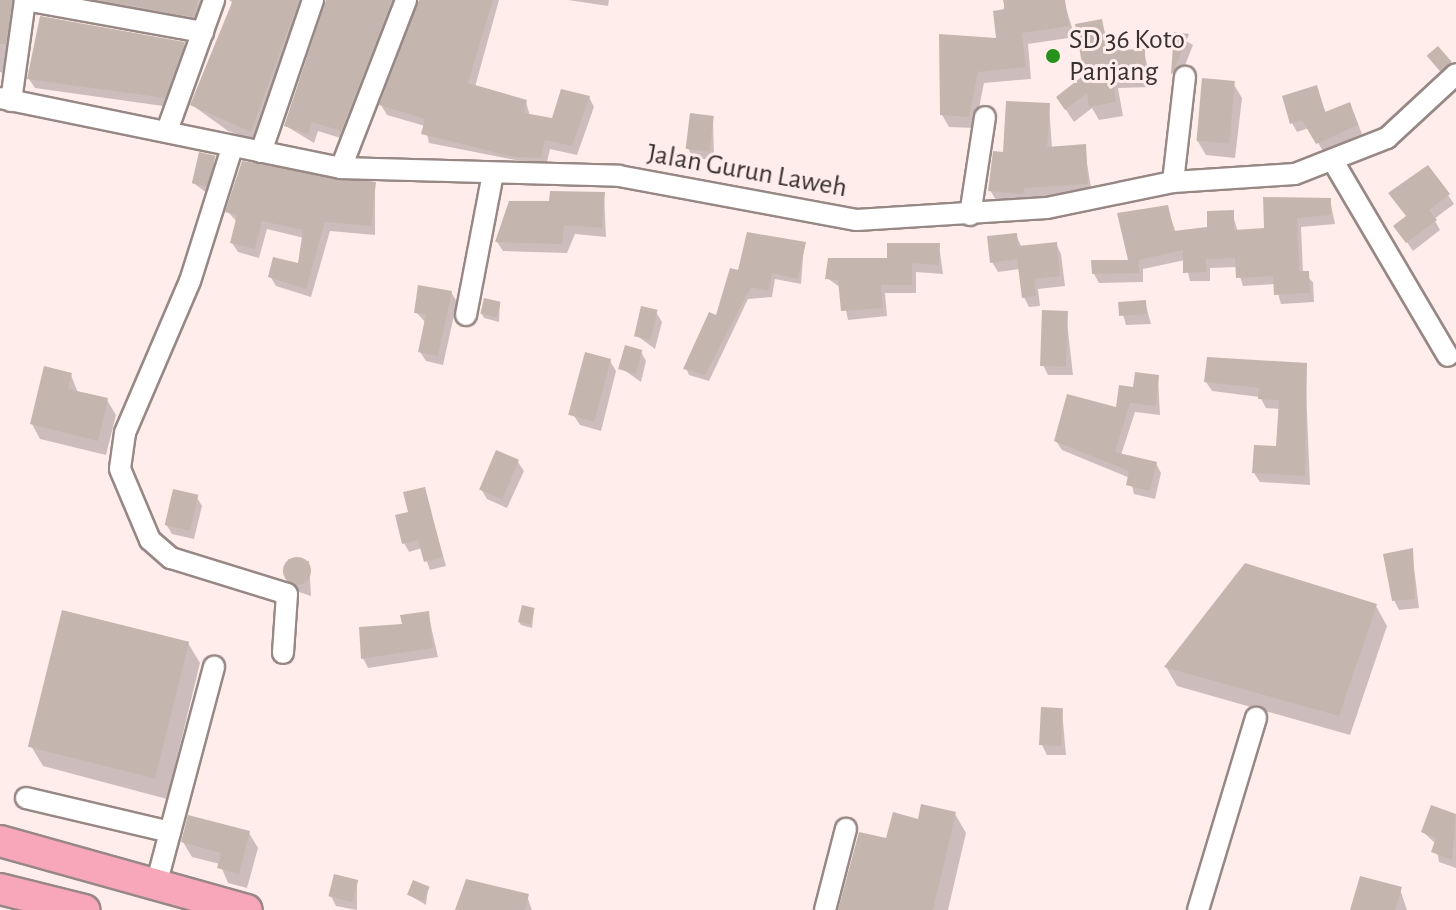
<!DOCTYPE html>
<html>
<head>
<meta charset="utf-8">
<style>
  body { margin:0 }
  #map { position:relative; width:1456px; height:910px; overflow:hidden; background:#ffedeb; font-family:"Alegreya Sans",sans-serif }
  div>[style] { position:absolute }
  .shadow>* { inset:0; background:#0003 }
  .building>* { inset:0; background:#c4b6ae; transform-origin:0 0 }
  .round { border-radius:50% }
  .roads { filter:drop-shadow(2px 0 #978885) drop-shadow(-2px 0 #978885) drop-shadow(0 2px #978885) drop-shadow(0 -2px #978885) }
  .minor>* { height:20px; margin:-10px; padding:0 10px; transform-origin:10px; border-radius:10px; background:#fff }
  .highway>* { height:30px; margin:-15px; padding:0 15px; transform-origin:15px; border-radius:15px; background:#f8a7b9 }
  .dots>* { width:22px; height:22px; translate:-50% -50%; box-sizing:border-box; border:4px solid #ffedeb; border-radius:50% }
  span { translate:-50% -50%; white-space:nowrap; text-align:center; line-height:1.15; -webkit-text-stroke:6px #ffedeb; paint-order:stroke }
  .poi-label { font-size:28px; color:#383130 }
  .left { translate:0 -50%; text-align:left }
  .street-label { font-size:28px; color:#383130 }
</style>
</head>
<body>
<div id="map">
  <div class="shadow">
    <i style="clip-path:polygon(0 0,20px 0,7px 74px,0 72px)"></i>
    <i style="clip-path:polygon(54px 0,206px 0,199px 26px)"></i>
    <i style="clip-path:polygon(229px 0,313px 0,257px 141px,228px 131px,192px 105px,234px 4px)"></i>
    <i style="clip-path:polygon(327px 0,406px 0,347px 140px,318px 131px,314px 143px,286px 126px)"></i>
    <i style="clip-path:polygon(420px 0,499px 0,475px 87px,526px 102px,530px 116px,554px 121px,589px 97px,594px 107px,577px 155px,550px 149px,546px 166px,429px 143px,425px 126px,387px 115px,381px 105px)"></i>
    <i style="clip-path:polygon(568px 0,609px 0,608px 6px)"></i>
    <i style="clip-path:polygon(1005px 0,1064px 2px,1075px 37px,1028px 44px,1031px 79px,984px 83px,975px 128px,949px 127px,942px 115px,999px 40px)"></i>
    <i style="clip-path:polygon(1101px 22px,1112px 52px,1144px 51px,1152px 87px,1118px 88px,1123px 116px,1099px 120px,1092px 108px,1074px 122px,1058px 98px,1086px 76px)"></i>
    <i style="clip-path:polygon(1176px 35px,1193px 45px,1178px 83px,1173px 74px)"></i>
    <i style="clip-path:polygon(184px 44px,189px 53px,170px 107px,35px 88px,29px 79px)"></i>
    <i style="clip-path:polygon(1233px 83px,1242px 98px,1235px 158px,1206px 155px,1197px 140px)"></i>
    <i style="clip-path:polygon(1316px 88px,1326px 113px,1354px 113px,1362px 134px,1323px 151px,1309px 128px,1297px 132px,1292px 123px)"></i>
    <i style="clip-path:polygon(1049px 105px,1052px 148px,1084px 146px,1092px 193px,996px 200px,990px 190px,1005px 155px)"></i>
    <i style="clip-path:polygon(713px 118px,714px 160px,693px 158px,688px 148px)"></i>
    <i style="clip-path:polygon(210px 156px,215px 166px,211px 196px,192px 182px)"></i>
    <i style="clip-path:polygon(375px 184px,375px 235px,330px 231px,311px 297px,276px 286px,270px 276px,300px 266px,304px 238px,267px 229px,259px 258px,238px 252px,232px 243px,237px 222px,228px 212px)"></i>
    <i style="clip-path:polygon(604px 194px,606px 237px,575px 234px,567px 253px,503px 251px,497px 242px,551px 203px)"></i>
    <i style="clip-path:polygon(1448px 195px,1454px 204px,1434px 219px,1440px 230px,1413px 251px,1396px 226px)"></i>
    <i style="clip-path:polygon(1330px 200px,1335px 224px,1301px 227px,1303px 273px,1313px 282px,1314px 302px,1281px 304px,1275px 284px,1243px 286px,1237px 267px,1210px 268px,1210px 281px,1190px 281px,1185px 260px,1143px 269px,1143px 282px,1099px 283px,1094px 274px,1131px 262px,1167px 207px,1176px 233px,1210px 229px,1232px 212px,1238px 232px,1266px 230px)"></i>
    <i style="clip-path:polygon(1016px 235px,1022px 248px,1056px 244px,1061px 254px,1065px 286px,1038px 289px,1040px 306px,1029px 307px,1024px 297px,1020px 269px,998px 272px,992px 262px)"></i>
    <i style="clip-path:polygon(804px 244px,801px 284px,775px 279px,772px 297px,748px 299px,709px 381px,689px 375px,686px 368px,740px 272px)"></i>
    <i style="clip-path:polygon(939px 245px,943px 274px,916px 272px,916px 293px,885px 293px,887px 316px,848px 320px,841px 288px,827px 278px)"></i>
    <i style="clip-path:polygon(451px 292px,457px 302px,443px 365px,426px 361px,420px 352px,426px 323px,416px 312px)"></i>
    <i style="clip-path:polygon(1145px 302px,1151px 324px,1126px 325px,1120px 304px)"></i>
    <i style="clip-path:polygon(500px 303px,499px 322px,484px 318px,482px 314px)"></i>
    <i style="clip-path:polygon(656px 312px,662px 322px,655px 349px,636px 335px)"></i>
    <i style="clip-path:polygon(1066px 313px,1073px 375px,1048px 375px,1043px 365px)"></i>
    <i style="clip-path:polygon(641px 352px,646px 361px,641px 382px,621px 368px)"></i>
    <i style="clip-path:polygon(610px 361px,616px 371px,601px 431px,580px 425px,574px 416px)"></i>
    <i style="clip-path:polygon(1305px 365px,1310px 485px,1260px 482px,1254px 473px,1278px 448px,1280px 409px,1266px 408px,1260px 397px,1212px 391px,1206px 382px)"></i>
    <i style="clip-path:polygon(71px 375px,78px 393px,107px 400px,116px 415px,106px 455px,40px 439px,32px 424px)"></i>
    <i style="clip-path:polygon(1158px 377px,1160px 415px,1135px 412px,1121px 455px,1156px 463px,1161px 473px,1155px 499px,1134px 494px,1130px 478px,1062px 450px,1056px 441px,1118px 410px)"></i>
    <i style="clip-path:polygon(518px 462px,524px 471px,507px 508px,487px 499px,481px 489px)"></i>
    <i style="clip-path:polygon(424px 489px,446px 566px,430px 570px,422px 548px,409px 552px,404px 543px)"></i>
    <i style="clip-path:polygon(196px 496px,202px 506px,194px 539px,172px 534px,166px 524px)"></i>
    <i style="clip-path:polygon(1412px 551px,1419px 608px,1399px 610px,1394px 600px)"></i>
    <i style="clip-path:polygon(288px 559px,309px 561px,311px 596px,290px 589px)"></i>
    <i style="clip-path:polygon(1376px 606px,1387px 626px,1350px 735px,1177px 686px,1166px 667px)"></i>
    <i style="clip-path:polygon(534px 610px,532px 628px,521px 625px,518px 621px)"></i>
    <i style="clip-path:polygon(428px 613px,438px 657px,368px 668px,363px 658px)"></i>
    <i style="clip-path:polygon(188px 643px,200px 663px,167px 799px,43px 766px,31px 746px)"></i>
    <i style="clip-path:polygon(1062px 710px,1066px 755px,1047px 755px,1042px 745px)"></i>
    <i style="clip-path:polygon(1432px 808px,1456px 817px,1456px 868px,1439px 862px,1436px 844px,1423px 832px)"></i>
    <i style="clip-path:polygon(955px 814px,966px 833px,948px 910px,840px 910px,888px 841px,919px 821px)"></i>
    <i style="clip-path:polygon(249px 833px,258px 848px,247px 888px,228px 883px,220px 864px,192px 857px,183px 842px)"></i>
    <i style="clip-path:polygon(357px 882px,357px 910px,336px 906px,331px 896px)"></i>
    <i style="clip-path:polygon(428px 888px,426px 905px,409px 895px)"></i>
    <i style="clip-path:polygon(1400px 889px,1407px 910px,1353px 910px)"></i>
    <i style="clip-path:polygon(527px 896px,532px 910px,502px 910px)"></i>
  </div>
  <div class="building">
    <i style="clip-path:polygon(0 0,12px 0,6px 44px,0 44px)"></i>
    <i style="clip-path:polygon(98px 0,198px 0,194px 17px)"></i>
    <i style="clip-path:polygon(233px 0,299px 0,251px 132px,190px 105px)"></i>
    <i style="clip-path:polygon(326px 0,392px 0,341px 131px,312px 122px,308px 134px,284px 126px)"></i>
    <i style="clip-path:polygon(419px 0,493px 0,468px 83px,527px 100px,524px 113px,552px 118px,561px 89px,590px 96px,572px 146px,545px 140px,541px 158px,514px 157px,421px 134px,425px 119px,379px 105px)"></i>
    <i style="clip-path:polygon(1003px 0,1065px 0,1069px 26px,1022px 33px,1026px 67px,978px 72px,969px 117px,940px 115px,939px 34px,996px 38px,993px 11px,1005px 9px)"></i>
    <i style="clip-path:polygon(40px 16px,185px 42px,165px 98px,27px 79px)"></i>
    <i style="clip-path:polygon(1102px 19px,1108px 50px,1145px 49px,1145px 74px,1112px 75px,1116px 102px,1089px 107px,1087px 93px,1065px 110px,1056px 97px,1084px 75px,1075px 24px)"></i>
    <i style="clip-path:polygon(1174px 32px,1189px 34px,1172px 74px,1171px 74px)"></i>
    <i style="left:1438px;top:46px;width:21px;height:15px;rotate:49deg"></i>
    <i style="left:1202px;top:78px;width:33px;height:63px;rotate:5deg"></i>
    <i style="clip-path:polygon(1317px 85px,1325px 112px,1350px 102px,1358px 125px,1316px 144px,1302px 120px,1290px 124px,1282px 96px)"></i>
    <i style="clip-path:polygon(1006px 101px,1050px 103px,1047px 147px,1086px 144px,1088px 184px,1024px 188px,1023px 194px,988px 191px,993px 151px,1003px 152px)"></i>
    <i style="left:690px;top:113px;width:24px;height:36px;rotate:7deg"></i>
    <i style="left:199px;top:152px;width:17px;height:32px;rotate:13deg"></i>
    <i style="clip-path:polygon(242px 161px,376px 182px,371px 226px,325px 222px,306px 289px,268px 277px,273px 257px,298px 263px,303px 230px,262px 221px,255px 249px,230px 243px,237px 215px,225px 212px)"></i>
    <i style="clip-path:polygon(1428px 165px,1450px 194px,1429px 210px,1437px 220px,1406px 243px,1393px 226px,1406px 216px,1388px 193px)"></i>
    <i style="clip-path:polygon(550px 191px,605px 192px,602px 228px,564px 225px,562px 244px,495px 242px,509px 201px,549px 201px)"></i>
    <i style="clip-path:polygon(1263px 197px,1331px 198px,1331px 215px,1297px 218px,1299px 271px,1309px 271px,1310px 293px,1274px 295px,1273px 276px,1236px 278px,1235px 258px,1206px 259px,1206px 272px,1183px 273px,1183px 250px,1139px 260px,1139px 273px,1092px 274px,1091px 260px,1128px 260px,1117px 213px,1168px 205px,1174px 231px,1207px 227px,1207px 211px,1234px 210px,1234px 230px,1264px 228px)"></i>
    <i style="clip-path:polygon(747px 232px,806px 242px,798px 279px,772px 273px,769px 291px,751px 287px,705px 375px,683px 369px,709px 312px,716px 315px,730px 268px,738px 270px)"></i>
    <i style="clip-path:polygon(1017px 233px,1018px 246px,1057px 242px,1060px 276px,1034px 279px,1036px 296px,1022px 298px,1017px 259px,990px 263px,987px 236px)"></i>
    <i style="clip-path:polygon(887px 243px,940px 243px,939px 265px,912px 263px,912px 285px,881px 285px,883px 308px,841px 311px,838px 280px,825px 279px,828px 258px,887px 258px)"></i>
    <i style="clip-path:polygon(418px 285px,452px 291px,438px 356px,418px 352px,426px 314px,414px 313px)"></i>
    <i style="left:484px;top:298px;width:17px;height:16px;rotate:13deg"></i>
    <i style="left:1146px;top:300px;width:14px;height:28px;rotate:86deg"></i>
    <i style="left:641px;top:306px;width:17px;height:31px;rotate:13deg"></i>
    <i style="left:1042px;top:310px;width:26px;height:56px;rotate:2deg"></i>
    <i style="left:625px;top:345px;width:18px;height:25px;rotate:16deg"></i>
    <i style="left:585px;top:352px;width:27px;height:65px;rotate:15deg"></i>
    <i style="clip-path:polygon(1207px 357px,1307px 363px,1305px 476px,1252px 473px,1254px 445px,1276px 446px,1279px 400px,1258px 399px,1259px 388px,1204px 382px)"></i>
    <i style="clip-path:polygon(44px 366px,72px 373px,68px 389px,108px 398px,98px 441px,30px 424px)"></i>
    <i style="clip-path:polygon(1135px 372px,1159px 375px,1156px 406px,1130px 403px,1115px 452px,1157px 462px,1150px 491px,1126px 485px,1129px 471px,1054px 441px,1067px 394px,1116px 407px,1119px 385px,1133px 387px)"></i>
    <i style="left:496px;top:450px;width:25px;height:43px;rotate:23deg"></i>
    <i style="clip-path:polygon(425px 487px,443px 557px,424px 562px,418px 540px,402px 544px,395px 515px,408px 512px,403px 492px)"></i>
    <i style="left:173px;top:489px;width:26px;height:37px;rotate:13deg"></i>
    <i style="clip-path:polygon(1413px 548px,1415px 599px,1392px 601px,1383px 554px)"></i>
    <i class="round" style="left:283px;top:557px;width:28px;height:28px"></i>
    <i style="clip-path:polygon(1245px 563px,1377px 604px,1339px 716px,1164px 667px)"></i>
    <i style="left:522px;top:605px;width:13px;height:17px;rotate:13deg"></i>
    <i style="left:62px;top:610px;width:131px;height:141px;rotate:14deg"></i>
    <i style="clip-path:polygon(429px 611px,433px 648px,361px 659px,359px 627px,402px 624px,400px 615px)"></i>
    <i style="left:1041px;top:707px;width:22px;height:38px;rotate:3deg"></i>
    <i style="clip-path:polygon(921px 804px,956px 812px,933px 910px,838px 910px,859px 832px,886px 838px,893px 812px,918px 819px)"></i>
    <i style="clip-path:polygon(1431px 805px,1456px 814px,1452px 860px,1431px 852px,1436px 838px,1421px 832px)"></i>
    <i style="clip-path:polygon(188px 815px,250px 831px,239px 874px,217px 868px,221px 853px,181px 842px)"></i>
    <i style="left:334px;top:874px;width:25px;height:23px;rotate:14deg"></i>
    <i style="clip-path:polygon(1360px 876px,1402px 887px,1395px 910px,1350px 910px)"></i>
    <i style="clip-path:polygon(466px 879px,529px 894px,525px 910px,455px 910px)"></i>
    <i style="left:413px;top:880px;width:18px;height:16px;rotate:22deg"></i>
  </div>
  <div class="roads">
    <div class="minor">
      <i style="left:25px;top:0;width:181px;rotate:10.2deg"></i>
      <i style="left:0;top:98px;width:348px;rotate:11.6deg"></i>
      <i style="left:341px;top:168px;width:278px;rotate:1.6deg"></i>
      <i style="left:619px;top:176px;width:242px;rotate:10.5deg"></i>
      <i style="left:857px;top:220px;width:190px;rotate:-3.6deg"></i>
      <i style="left:1047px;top:208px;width:129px;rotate:-11.7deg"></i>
      <i style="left:1173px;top:182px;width:122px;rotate:-3.8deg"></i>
      <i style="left:1295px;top:174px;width:99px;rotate:-21.4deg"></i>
      <i style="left:1387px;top:138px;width:94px;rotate:-42.8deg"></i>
      <i style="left:11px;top:101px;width:102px;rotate:-82.1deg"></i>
      <i style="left:168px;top:128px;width:136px;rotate:-70.2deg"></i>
      <i style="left:232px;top:148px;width:139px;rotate:107.5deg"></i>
      <i style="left:190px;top:281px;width:165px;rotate:113.2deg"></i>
      <i style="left:125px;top:433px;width:36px;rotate:98deg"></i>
      <i style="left:120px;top:469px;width:77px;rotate:67.1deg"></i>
      <i style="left:150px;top:540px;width:28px;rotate:41deg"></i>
      <i style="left:171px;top:558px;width:121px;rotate:17.2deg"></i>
      <i style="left:287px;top:594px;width:59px;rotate:93.9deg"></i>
      <i style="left:261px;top:152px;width:161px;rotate:-71.1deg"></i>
      <i style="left:1333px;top:161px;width:226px;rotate:59.5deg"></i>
      <i style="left:341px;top:168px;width:180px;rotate:-68.8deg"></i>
      <i style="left:1173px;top:182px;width:106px;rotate:-83.5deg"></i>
      <i style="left:970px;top:215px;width:99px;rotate:-81.3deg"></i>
      <i style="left:466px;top:315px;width:144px;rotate:-79.2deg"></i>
      <i style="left:26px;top:798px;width:148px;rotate:13.3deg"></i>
      <i style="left:156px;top:885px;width:226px;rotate:-75.1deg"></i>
      <i style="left:825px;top:910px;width:84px;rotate:-75.5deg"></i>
      <i style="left:1198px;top:910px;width:201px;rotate:-73.2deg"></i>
    </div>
    <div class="highway">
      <i style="left:0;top:841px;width:256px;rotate:15.6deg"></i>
      <i style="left:0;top:889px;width:87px;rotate:14deg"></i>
    </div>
  </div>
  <div class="dots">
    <i style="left:1053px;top:56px;background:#24921b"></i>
  </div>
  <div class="poi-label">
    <span class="left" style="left:1069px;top:56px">SD 36 Koto<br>Panjang</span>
  </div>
  <div class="street-label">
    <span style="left:747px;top:171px;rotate:10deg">Jalan Gurun Laweh</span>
  </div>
</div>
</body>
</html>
